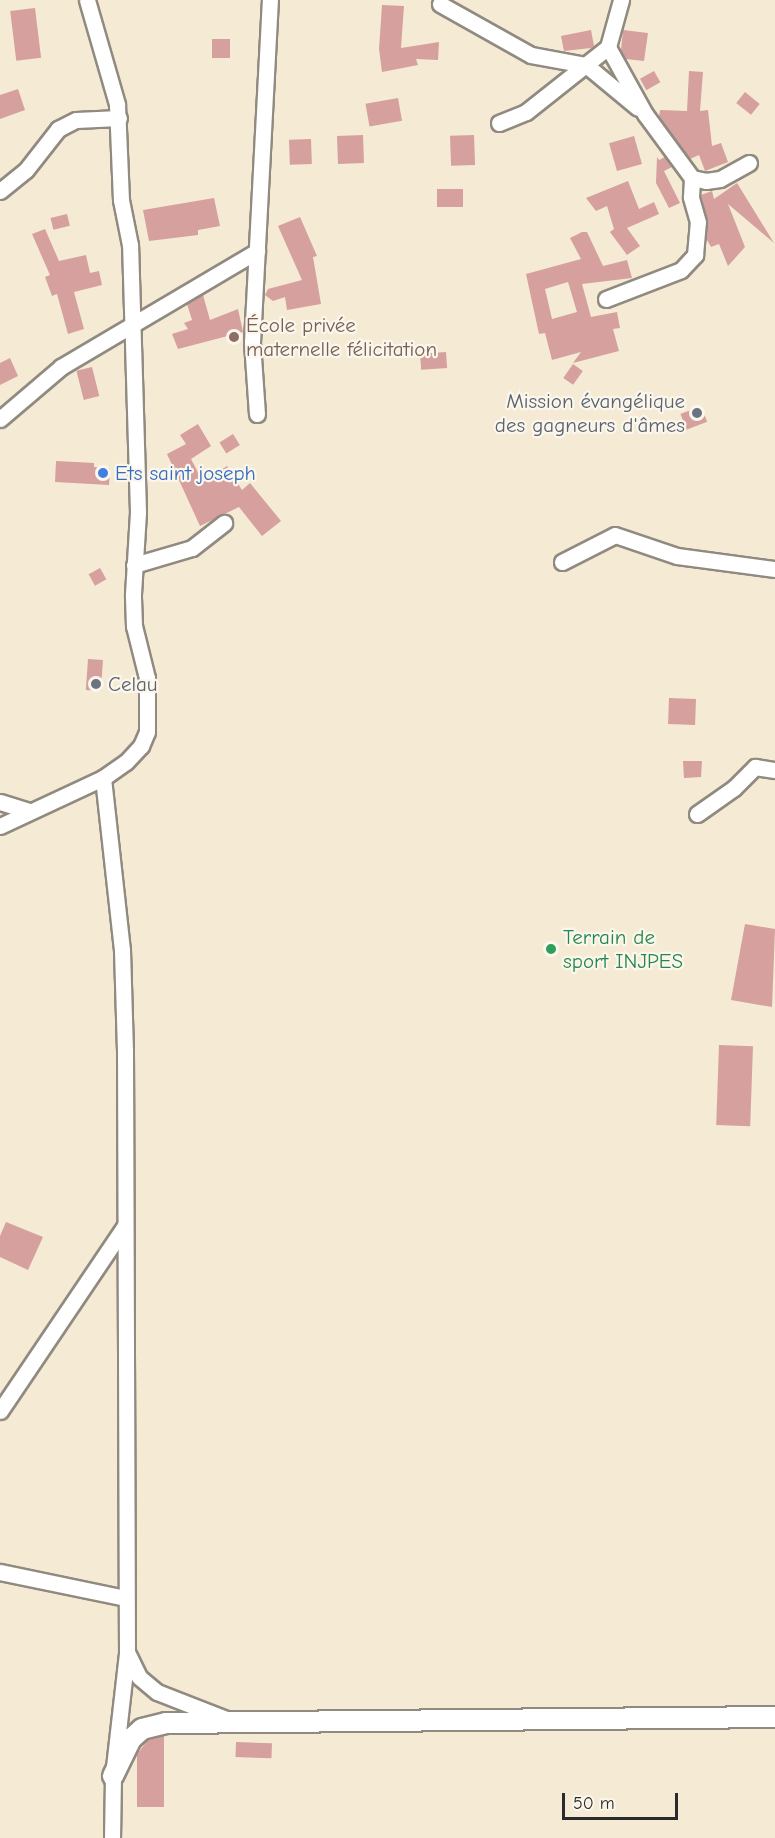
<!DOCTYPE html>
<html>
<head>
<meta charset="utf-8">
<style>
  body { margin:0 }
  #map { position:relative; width:775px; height:1838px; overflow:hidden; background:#f5ead4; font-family:"Comic Neue",sans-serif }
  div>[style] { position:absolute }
  .building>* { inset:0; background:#d6a09e; transform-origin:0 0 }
  .roads { filter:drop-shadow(2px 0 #908a80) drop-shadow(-2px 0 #908a80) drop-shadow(0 2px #908a80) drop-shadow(0 -2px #908a80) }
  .minor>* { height:15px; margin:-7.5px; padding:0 7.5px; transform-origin:7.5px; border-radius:7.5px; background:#fff }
  .tertiary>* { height:20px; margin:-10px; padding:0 10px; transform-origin:10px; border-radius:10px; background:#fff }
  .dots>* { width:16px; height:16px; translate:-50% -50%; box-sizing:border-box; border:3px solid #fbf7ec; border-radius:50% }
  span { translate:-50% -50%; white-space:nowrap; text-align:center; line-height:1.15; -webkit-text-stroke:4.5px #fbf7ec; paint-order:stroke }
  .education-label { font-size:21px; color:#785e54 }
  .left { translate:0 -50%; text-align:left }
  .worship-label { font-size:21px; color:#5b616d }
  .right { translate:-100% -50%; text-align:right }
  .shop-label { font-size:21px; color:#366cbe }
  .leisure-label { font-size:21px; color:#27864d }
  .scale { position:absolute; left:562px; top:1793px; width:116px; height:27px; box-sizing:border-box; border:3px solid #2b2b2b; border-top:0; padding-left:8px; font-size:18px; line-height:21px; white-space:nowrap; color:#2b2b2b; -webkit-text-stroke:4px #fbf7ec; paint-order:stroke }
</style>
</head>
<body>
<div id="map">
  <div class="building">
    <i style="clip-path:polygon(382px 5px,404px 6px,401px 48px,439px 42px,438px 60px,416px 59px,418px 65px,382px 72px,379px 49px)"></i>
    <i style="left:35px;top:8px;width:50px;height:25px;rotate:83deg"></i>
    <i style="clip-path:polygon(591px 30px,594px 46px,591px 48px,564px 51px,561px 36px)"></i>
    <i style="clip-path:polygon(623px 30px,648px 33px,644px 61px,626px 59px,621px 50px)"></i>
    <i style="left:212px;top:39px;width:18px;height:19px"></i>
    <i style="left:654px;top:71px;width:13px;height:16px;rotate:61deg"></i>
    <i style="clip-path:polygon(689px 71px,703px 72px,700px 111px,708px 110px,712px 146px,721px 143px,728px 162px,705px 171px,699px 155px,690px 159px,659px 117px,660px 110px,687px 111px)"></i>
    <i style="clip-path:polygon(18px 89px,25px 110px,0 119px,0 95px)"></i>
    <i style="left:745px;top:92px;width:19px;height:14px;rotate:39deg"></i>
    <i style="left:398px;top:98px;width:23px;height:33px;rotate:80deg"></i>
    <i style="left:363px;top:135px;width:28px;height:26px;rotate:88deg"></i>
    <i style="left:474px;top:135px;width:30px;height:24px;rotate:88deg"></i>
    <i style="left:634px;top:136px;width:29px;height:26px;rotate:74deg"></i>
    <i style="left:311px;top:139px;width:25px;height:22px;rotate:88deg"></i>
    <i style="clip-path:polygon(657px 157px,659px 160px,665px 157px,672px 167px,664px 171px,680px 203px,669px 208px,656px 183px)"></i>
    <i style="clip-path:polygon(628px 181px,639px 209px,654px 202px,659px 214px,627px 228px,640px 246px,627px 255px,610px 232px,614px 229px,607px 206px,596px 211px,586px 198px)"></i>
    <i style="clip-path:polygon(737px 183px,774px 243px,728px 204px,745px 247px,728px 266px,719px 244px,711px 247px,706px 238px,707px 220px,701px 195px,712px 191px,714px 199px)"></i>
    <i style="left:437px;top:189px;width:26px;height:18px"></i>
    <i style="clip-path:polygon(214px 198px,220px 226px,198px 230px,198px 235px,149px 241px,143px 210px)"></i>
    <i style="left:67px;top:214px;width:12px;height:17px;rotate:76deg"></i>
    <i style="clip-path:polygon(300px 217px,317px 256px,313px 257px,321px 304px,287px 310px,285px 297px,273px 301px,265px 295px,268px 289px,302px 280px,278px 226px)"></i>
    <i style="clip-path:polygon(45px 229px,59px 261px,86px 255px,90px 273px,99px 271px,102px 285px,74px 292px,84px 329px,68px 334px,57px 294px,52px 296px,45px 277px,50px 275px,32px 234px)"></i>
    <i style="clip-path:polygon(evenodd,582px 232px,587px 232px,603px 266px,627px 260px,632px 278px,582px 284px,591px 317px,617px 312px,620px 328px,613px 329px,619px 351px,573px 363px,581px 352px,552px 360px,545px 333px,539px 334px,526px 274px,581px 259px,570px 238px,582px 232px,568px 282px,577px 312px,552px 319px,545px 289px,568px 282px)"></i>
    <i style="clip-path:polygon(203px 295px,210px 320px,238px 309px,243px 332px,178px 349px,172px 334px,188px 329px,184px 323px,192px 320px,187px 304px)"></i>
    <i style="left:446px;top:352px;width:16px;height:26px;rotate:86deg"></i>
    <i style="clip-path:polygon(10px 358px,18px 376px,0 385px,0 363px)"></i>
    <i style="left:573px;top:364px;width:12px;height:17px;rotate:35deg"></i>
    <i style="left:92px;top:367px;width:30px;height:16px;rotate:76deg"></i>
    <i style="left:701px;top:406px;width:17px;height:22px;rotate:69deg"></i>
    <i style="clip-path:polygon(198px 424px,211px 446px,191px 459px,203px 482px,227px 466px,242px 490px,250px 483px,281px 521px,262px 536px,239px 507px,200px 526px,167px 454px,186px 444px,180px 435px)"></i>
    <i style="left:233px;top:434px;width:13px;height:16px;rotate:58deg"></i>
    <i style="clip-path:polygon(56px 461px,94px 463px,94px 467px,110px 468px,109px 485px,55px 482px)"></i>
    <i style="left:100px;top:568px;width:13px;height:13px;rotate:61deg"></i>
    <i style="left:88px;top:659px;width:15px;height:31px;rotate:4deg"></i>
    <i style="left:669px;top:698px;width:27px;height:26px;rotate:2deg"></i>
    <i style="clip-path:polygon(683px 761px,702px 761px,701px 777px,684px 778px)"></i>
    <i style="clip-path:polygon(745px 924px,775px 929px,772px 1007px,731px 1000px)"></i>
    <i style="left:719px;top:1045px;width:34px;height:80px;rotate:2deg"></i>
    <i style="clip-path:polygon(6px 1222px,43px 1237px,28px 1270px,0 1257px,0 1236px)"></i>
    <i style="clip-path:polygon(164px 1736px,164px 1807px,137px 1807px,137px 1754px,148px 1740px)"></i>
    <i style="left:236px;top:1742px;width:36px;height:15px;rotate:2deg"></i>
  </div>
  <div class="roads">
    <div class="minor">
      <i style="left:621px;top:0;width:49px;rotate:105.5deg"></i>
      <i style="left:608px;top:47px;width:77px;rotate:61.1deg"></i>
      <i style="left:645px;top:114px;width:79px;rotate:53.7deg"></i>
      <i style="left:692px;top:178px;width:14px;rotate:12deg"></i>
      <i style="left:706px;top:181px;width:14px;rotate:-8deg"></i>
      <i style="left:720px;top:179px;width:33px;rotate:-29deg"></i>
      <i style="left:440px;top:4px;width:104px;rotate:29.3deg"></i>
      <i style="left:531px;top:55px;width:56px;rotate:10.3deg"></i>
      <i style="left:586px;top:65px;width:67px;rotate:39.6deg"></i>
      <i style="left:499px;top:123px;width:29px;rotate:-22deg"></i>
      <i style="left:526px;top:112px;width:105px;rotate:-38.4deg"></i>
      <i style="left:0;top:191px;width:33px;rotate:-39deg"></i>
      <i style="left:26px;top:170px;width:52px;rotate:-52deg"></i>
      <i style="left:58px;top:129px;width:20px;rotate:-27deg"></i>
      <i style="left:76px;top:120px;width:43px;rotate:-2.7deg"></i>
      <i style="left:606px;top:299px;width:80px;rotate:-21.1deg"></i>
      <i style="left:681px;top:270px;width:21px;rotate:-47deg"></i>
      <i style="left:695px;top:255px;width:33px;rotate:-85deg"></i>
      <i style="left:698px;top:222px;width:26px;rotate:-106deg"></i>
      <i style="left:691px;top:197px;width:19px;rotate:-87deg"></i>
      <i style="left:257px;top:414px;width:72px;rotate:-94deg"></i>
      <i style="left:252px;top:342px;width:342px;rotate:-87deg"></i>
      <i style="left:0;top:419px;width:80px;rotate:-40.4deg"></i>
      <i style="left:61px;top:367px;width:228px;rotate:-30.6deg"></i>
      <i style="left:562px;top:562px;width:59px;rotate:-27deg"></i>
      <i style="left:615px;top:535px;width:65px;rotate:18.7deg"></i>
      <i style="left:677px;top:556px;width:99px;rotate:7.6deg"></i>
      <i style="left:134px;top:565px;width:60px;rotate:-16.3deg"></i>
      <i style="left:192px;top:548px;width:41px;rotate:-38deg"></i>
      <i style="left:103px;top:778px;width:173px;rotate:83.7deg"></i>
      <i style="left:122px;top:950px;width:100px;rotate:88.3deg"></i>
      <i style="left:125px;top:1050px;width:603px;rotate:89.81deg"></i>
      <i style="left:127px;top:1653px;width:124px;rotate:96.5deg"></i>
      <i style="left:113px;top:1776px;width:62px;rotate:90.9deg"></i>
      <i style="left:0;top:802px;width:31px;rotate:17deg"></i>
      <i style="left:697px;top:814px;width:45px;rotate:-35.1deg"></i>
      <i style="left:734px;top:788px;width:30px;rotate:-45deg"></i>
      <i style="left:755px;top:767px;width:20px;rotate:9deg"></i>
      <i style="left:0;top:826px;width:114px;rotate:-25deg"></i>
      <i style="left:103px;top:778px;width:28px;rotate:-35deg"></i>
      <i style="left:126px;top:762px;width:22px;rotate:-47deg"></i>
      <i style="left:141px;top:746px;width:15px;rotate:-67deg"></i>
      <i style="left:147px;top:732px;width:54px;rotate:-90deg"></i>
      <i style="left:147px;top:678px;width:54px;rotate:-104deg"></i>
      <i style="left:134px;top:626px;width:32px;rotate:-92deg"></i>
      <i style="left:133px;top:594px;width:82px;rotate:-86.5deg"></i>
      <i style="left:138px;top:512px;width:267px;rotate:-91.7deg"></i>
      <i style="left:130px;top:245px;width:46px;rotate:-101.3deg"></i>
      <i style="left:121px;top:200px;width:96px;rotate:-92.4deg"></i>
      <i style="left:117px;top:104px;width:108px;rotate:-106.1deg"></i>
      <i style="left:0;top:1411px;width:222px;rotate:-56deg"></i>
      <i style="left:0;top:1572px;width:128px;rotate:11.7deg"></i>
      <i style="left:128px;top:1654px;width:25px;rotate:64deg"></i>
      <i style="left:139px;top:1677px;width:23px;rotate:40deg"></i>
      <i style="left:157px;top:1692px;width:77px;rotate:21.3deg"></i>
    </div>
    <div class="tertiary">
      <i style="left:113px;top:1776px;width:41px;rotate:-64.1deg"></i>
      <i style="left:131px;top:1739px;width:15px;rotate:-42deg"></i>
      <i style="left:142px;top:1729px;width:25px;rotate:-14deg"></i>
      <i style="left:166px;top:1723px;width:609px;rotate:-0.56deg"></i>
    </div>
  </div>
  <div class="dots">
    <i style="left:234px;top:337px;background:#8d6e63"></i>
    <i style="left:697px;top:413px;background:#6b7280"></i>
    <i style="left:103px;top:473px;background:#3f7fe0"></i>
    <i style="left:96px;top:684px;background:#6b7280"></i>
    <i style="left:551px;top:949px;background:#2e9e5b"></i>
  </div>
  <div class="education-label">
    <span class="left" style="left:246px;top:337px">École privée<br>maternelle félicitation</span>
  </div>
  <div class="worship-label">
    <span class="right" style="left:685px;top:413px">Mission évangélique<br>des gagneurs d'âmes</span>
    <span class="left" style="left:108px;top:684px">Celau</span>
  </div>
  <div class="shop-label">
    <span class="left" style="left:115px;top:473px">Ets saint joseph</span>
  </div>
  <div class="leisure-label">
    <span class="left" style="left:563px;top:949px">Terrain de<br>sport INJPES</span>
  </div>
  <div class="scale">50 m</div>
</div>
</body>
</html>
